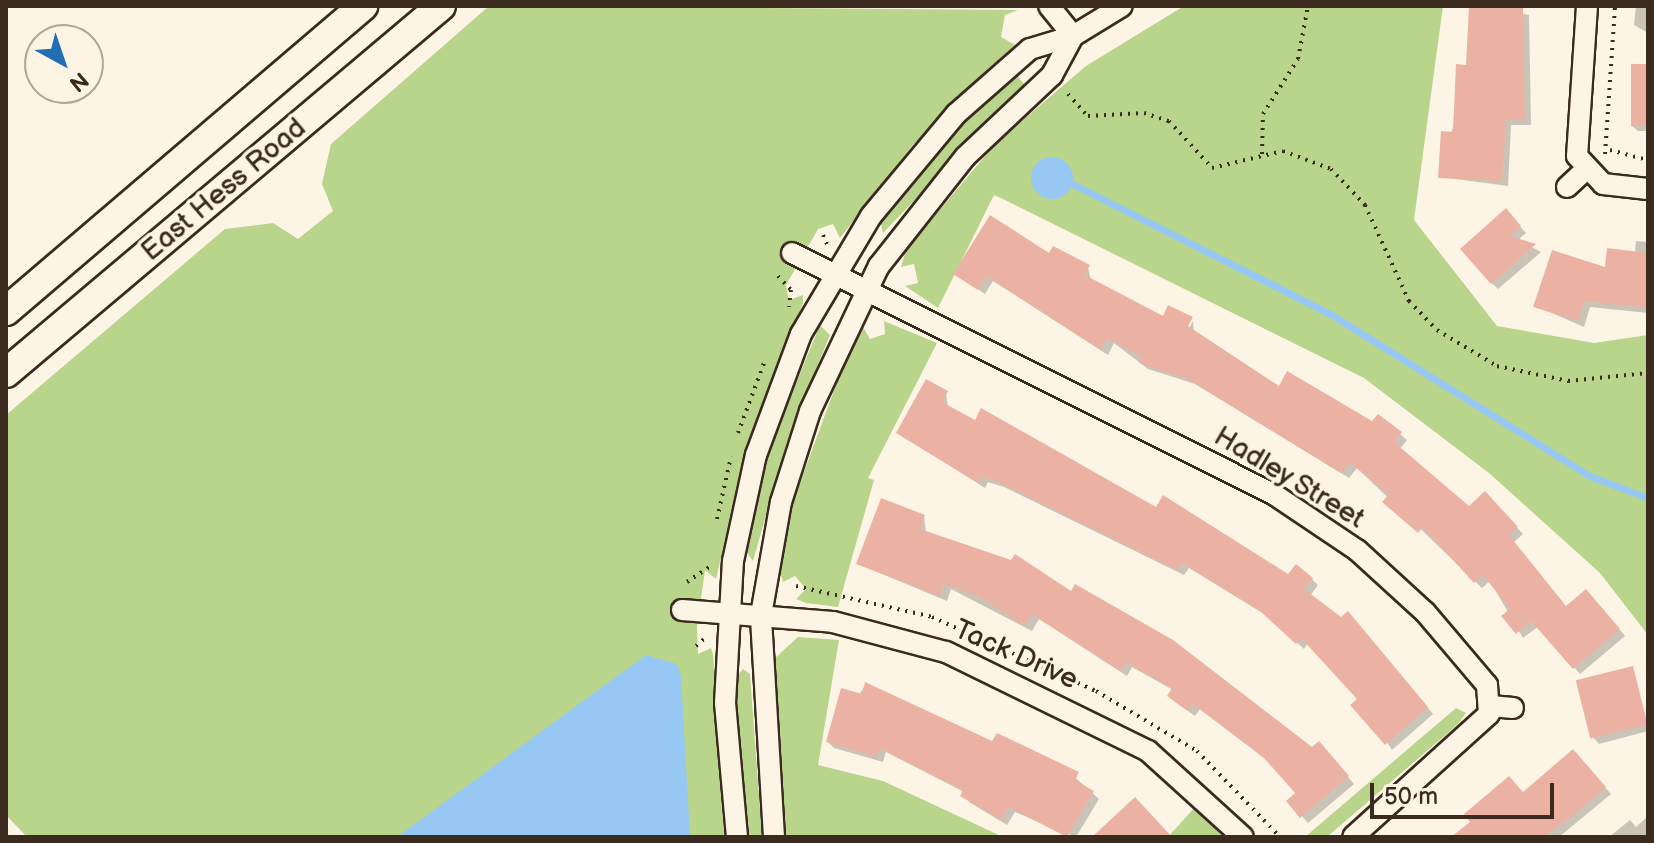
<!DOCTYPE html>
<html>
<head>
<meta charset="utf-8">
<style>
  body { margin:0 }
  #map { position:relative; width:1654px; height:843px; overflow:hidden; background:#fcf5e5; font-family:"Balsamiq Sans",sans-serif }
  div>[style] { position:absolute }
  .green>* { inset:0; background:#b9d48b }
  .water>* { inset:0; background:#96c8f3 }
  .round { border-radius:50% }
  .shadow>* { inset:0; background:#0003 }
  .stream>* { height:7px; margin:-3.5px; padding:0 3.5px; transform-origin:3.5px; border-radius:3.5px; background:#96c8f3 }
  .building>* { inset:0; background:#ebb2a3; transform-origin:0 0 }
  .path>* { height:4px; margin-top:-2px; transform-origin:0; background:repeating-linear-gradient(90deg,#3b2a1e 0 2px,transparent 0 8px) }
  .roads { filter:drop-shadow(2px 0 #3b2a1e) drop-shadow(-2px 0 #3b2a1e) drop-shadow(0 2px #3b2a1e) drop-shadow(0 -2px #3b2a1e) }
  .minor>* { height:20px; margin:-10px; padding:0 10px; transform-origin:10px; border-radius:10px; background:#fcf5e5 }
  .secondary>* { height:28px; margin:-14px; padding:0 14px; transform-origin:14px; border-radius:14px; background:#fcf5e5 }
  span { translate:-50% -50%; white-space:nowrap; text-align:center; line-height:1.15; -webkit-text-stroke:7px #fcf5e5; paint-order:stroke }
  .street-label { font-size:28px; color:#3b2a1e }
  .frame { position:absolute; inset:0; border:8px solid #3b2a1e; pointer-events:none }
  .north { position:absolute; left:24px; top:24px; width:80px; height:80px; box-sizing:border-box; background:#fcf5e5; border:2px solid #afa495; border-radius:50%; rotate:140deg; font-size:22px; font-weight:700; line-height:32px; text-align:center; color:#3b2a1e }
  .north::after { content:''; display:block; margin:auto; width:28px; height:36px; background:#1f6fb2; clip-path:polygon(50% 0,100% 100%,50% 72%,0 100%) }
  .scale { position:absolute; left:1370px; top:783px; width:184px; height:36px; box-sizing:border-box; border:4px solid #3b2a1e; border-top:0; padding-left:10px; font-size:24px; line-height:28px; white-space:nowrap; color:#3b2a1e; -webkit-text-stroke:6px #fcf5e5; paint-order:stroke }
</style>
</head>
<body>
<div id="map">
  <div class="green">
    <i style="clip-path:polygon(489px 6px,1018px 10px,1005px 15px,1001px 37px,1015px 45px,912px 146px,840px 238px,833px 224px,818px 229px,786px 285px,789px 300px,803px 295px,803px 303px,749px 438px,716px 579px,705px 570px,697px 627px,698px 654px,711px 648px,713px 654px,727px 837px,27px 837px,6px 815px,6px 415px,225px 229px,273px 223px,298px 239px,333px 211px,322px 184px,331px 144px)"></i>
    <i style="clip-path:polygon(1184px 6px,1443px 6px,1414px 220px,1497px 326px,1594px 343px,1648px 335px,1648px 635px,1600px 573px,1489px 473px,1364px 378px,1003px 199px,994px 195px,938px 308px,905px 286px,918px 283px,914px 264px,901px 267px,906px 250px,996px 143px,1086px 66px)"></i>
    <i style="clip-path:polygon(1015px 73px,1025px 85px,883px 233px,880px 220px,946px 139px)"></i>
    <i style="clip-path:polygon(884px 321px,937px 343px,868px 478px,874px 480px,838px 607px,806px 603px,796px 599px,806px 589px,795px 576px,783px 582px,780px 571px,790px 510px,854px 336px,863px 327px,870px 339px,885px 334px)"></i>
    <i style="clip-path:polygon(820px 325px,830px 335px,787px 442px,753px 561px,745px 550px,765px 459px)"></i>
    <i style="clip-path:polygon(798px 637px,839px 640px,818px 765px,883px 781px,1003px 837px,785px 837px,773px 660px)"></i>
    <i style="clip-path:polygon(743px 669px,750px 674px,762px 837px,748px 837px,735px 678px)"></i>
    <i style="clip-path:polygon(1456px 708px,1466px 713px,1457px 725px,1327px 837px,1305px 837px)"></i>
    <i style="clip-path:polygon(1195px 807px,1223px 837px,1168px 837px)"></i>
  </div>
  <div class="water">
    <i class="round" style="left:1031px;top:157px;width:42px;height:42px"></i>
    <i style="clip-path:polygon(646px 655px,677px 664px,681px 676px,690px 837px,397px 837px)"></i>
  </div>
  <div class="shadow">
    <i style="clip-path:polygon(1471px 6px,1529px 15px,1531px 125px,1511px 125px,1508px 186px,1440px 177px,1468px 67px)"></i>
    <i style="clip-path:polygon(1636px 6px,1648px 6px,1648px 33px,1634px 25px)"></i>
    <i style="clip-path:polygon(1648px 73px,1648px 131px,1638px 131px,1631px 125px)"></i>
    <i style="clip-path:polygon(1506px 211px,1526px 233px,1518px 240px,1541px 252px,1498px 289px,1492px 283px)"></i>
    <i style="clip-path:polygon(1636px 241px,1648px 242px,1648px 313px,1590px 307px,1584px 327px,1536px 306px,1635px 253px)"></i>
    <i style="clip-path:polygon(1050px 256px,1088px 267px,1091px 281px,1185px 336px,1193px 321px,1194px 333px,1280px 389px,1400px 434px,1407px 440px,1399px 450px,1469px 509px,1491px 500px,1523px 534px,1514px 542px,1567px 608px,1592px 598px,1625px 636px,1580px 674px,1539px 626px,1523px 638px,1490px 581px,1482px 588px,1357px 468px,1349px 478px,1195px 384px,1148px 369px,1114px 343px,1108px 355px,993px 281px,985px 294px,955px 273px)"></i>
    <i style="clip-path:polygon(946px 393px,948px 407px,1289px 577px,1312px 579px,1318px 585px,1310px 596px,1341px 620px,1354px 620px,1433px 714px,1392px 750px,1360px 699px,1308px 643px,1304px 649px,1269px 617px,1189px 568px,1184px 575px,1004px 487px,988px 482px,985px 488px,899px 433px)"></i>
    <i style="clip-path:polygon(924px 517px,926px 533px,1312px 750px,1325px 750px,1354px 784px,1308px 823px,1289px 801px,1298px 794px,1270px 762px,1200px 709px,1195px 716px,1175px 702px,1173px 690px,1132px 667px,1127px 676px,1039px 619px,1032px 631px,951px 589px,947px 601px,858px 564px)"></i>
    <i style="clip-path:polygon(1632px 668px,1648px 731px,1599px 744px,1593px 737px)"></i>
    <i style="clip-path:polygon(866px 684px,993px 744px,1054px 768px,1058px 762px,1099px 799px,1076px 837px,1015px 812px,1007px 825px,969px 802px,964px 792px,886px 752px,883px 762px,834px 748px,828px 742px)"></i>
    <i style="clip-path:polygon(1579px 758px,1611px 794px,1559px 837px,1454px 837px)"></i>
    <i style="clip-path:polygon(1648px 816px,1648px 837px,1609px 837px,1630px 820px,1636px 827px)"></i>
  </div>
  <div class="stream">
    <i style="left:1069px;top:182px;width:295px;rotate:26.8deg"></i>
    <i style="left:1332px;top:315px;width:304px;rotate:32deg"></i>
    <i style="left:1590px;top:476px;width:62px;rotate:20.8deg"></i>
  </div>
  <div class="building">
    <i style="clip-path:polygon(1469px 6px,1523px 7px,1525px 120px,1506px 119px,1502px 181px,1438px 178px,1441px 131px,1453px 132px,1456px 64px,1466px 65px)"></i>
    <i style="left:1631px;top:64px;width:17px;height:62px"></i>
    <i style="clip-path:polygon(1506px 208px,1521px 226px,1510px 236px,1536px 244px,1491px 284px,1460px 249px)"></i>
    <i style="clip-path:polygon(990px 215px,1049px 253px,1053px 246px,1090px 265px,1085px 275px,1163px 316px,1168px 305px,1193px 317px,1188px 326px,1279px 386px,1287px 371px,1372px 421px,1378px 414px,1402px 432px,1394px 442px,1469px 506px,1485px 491px,1518px 527px,1509px 535px,1566px 606px,1586px 589px,1620px 629px,1573px 669px,1531px 621px,1516px 634px,1501px 616px,1510px 609px,1483px 575px,1474px 583px,1423px 527px,1418px 533px,1382px 502px,1389px 494px,1350px 463px,1341px 473px,1186px 378px,1139px 363px,1142px 357px,1107px 338px,1101px 350px,986px 276px,978px 290px,953px 274px)"></i>
    <i style="clip-path:polygon(1607px 248px,1648px 253px,1648px 308px,1584px 301px,1578px 321px,1533px 307px,1552px 250px,1605px 267px)"></i>
    <i style="clip-path:polygon(926px 379px,948px 391px,942px 402px,975px 420px,981px 408px,1156px 507px,1163px 495px,1288px 574px,1296px 564px,1313px 578px,1304px 589px,1341px 617px,1348px 611px,1428px 707px,1385px 745px,1350px 705px,1357px 699px,1301px 638px,1296px 644px,1260px 611px,1182px 563px,1177px 570px,996px 481px,982px 477px,978px 483px,896px 433px)"></i>
    <i style="clip-path:polygon(881px 498px,925px 515px,920px 529px,1011px 560px,1015px 554px,1071px 591px,1075px 584px,1173px 640px,1312px 747px,1319px 741px,1349px 776px,1300px 818px,1286px 801px,1295px 793px,1264px 758px,1193px 704px,1188px 711px,1167px 696px,1172px 688px,1126px 662px,1120px 671px,1032px 614px,1025px 626px,978px 596px,944px 584px,940px 596px,856px 564px)"></i>
    <i style="left:1633px;top:666px;width:60px;height:59px;rotate:76deg"></i>
    <i style="clip-path:polygon(865px 682px,992px 741px,997px 733px,1079px 772px,1075px 780px,1094px 791px,1067px 837px,1008px 807px,1001px 820px,960px 796px,963px 790px,879px 748px,877px 757px,826px 742px,841px 688px,862px 694px)"></i>
    <i style="clip-path:polygon(1573px 749px,1606px 787px,1571px 817px,1543px 837px,1451px 837px,1470px 822px,1464px 814px,1509px 776px,1523px 792px)"></i>
    <i style="clip-path:polygon(1135px 797px,1172px 837px,1092px 837px)"></i>
  </div>
  <div class="path">
    <i style="left:1068px;top:94px;width:30px;rotate:48deg"></i>
    <i style="left:1088px;top:116px;width:56px;rotate:-3.1deg"></i>
    <i style="left:1144px;top:113px;width:26px;rotate:18deg"></i>
    <i style="left:1169px;top:121px;width:64px;rotate:47.5deg"></i>
    <i style="left:1212px;top:168px;width:73px;rotate:-13.5deg"></i>
    <i style="left:1283px;top:151px;width:51px;rotate:20.6deg"></i>
    <i style="left:1331px;top:169px;width:50px;rotate:46.6deg"></i>
    <i style="left:1365px;top:205px;width:106px;rotate:65.4deg"></i>
    <i style="left:1409px;top:301px;width:40px;rotate:46deg"></i>
    <i style="left:1437px;top:330px;width:70px;rotate:31deg"></i>
    <i style="left:1497px;top:366px;width:73px;rotate:11.9deg"></i>
    <i style="left:1568px;top:381px;width:80px;rotate:-5.7deg"></i>
    <i style="left:1610px;top:150px;width:39px;rotate:15deg"></i>
    <i style="left:1262px;top:154px;width:40px;rotate:-88.6deg"></i>
    <i style="left:1263px;top:114px;width:65px;rotate:-57.5deg"></i>
    <i style="left:1298px;top:59px;width:54px;rotate:-79.3deg"></i>
    <i style="left:1605px;top:154px;width:148px;rotate:-86.1deg"></i>
    <i style="left:823px;top:235px;width:10px;rotate:66deg"></i>
    <i style="left:778px;top:276px;width:19px;rotate:47deg"></i>
    <i style="left:791px;top:290px;width:17px;rotate:97deg"></i>
    <i style="left:738px;top:433px;width:75px;rotate:-69.6deg"></i>
    <i style="left:717px;top:519px;width:64px;rotate:-77.3deg"></i>
    <i style="left:687px;top:582px;width:27px;rotate:-34deg"></i>
    <i style="left:796px;top:586px;width:139px;rotate:12.8deg"></i>
    <i style="left:932px;top:617px;width:180px;rotate:24.3deg"></i>
    <i style="left:1096px;top:691px;width:117px;rotate:30.7deg"></i>
    <i style="left:1197px;top:751px;width:120px;rotate:46deg"></i>
    <i style="left:696px;top:646px;width:11px;rotate:-41deg"></i>
  </div>
  <div class="roads">
    <div class="minor">
      <i style="left:1049px;top:6px;width:38px;rotate:51deg"></i>
      <i style="left:1587px;top:6px;width:150px;rotate:93.8deg"></i>
      <i style="left:1577px;top:156px;width:38px;rotate:47deg"></i>
      <i style="left:1603px;top:184px;width:45px;rotate:6.3deg"></i>
      <i style="left:1567px;top:187px;width:25px;rotate:-43deg"></i>
      <i style="left:792px;top:253px;width:540px;rotate:26.61deg"></i>
      <i style="left:1275px;top:495px;width:99px;rotate:33.9deg"></i>
      <i style="left:1357px;top:550px;width:92px;rotate:42.4deg"></i>
      <i style="left:1425px;top:612px;width:96px;rotate:49.7deg"></i>
      <i style="left:1487px;top:685px;width:29px;rotate:86deg"></i>
      <i style="left:1489px;top:714px;width:183px;rotate:137.9deg"></i>
      <i style="left:682px;top:610px;width:151px;rotate:4.5deg"></i>
      <i style="left:833px;top:622px;width:117px;rotate:14.9deg"></i>
      <i style="left:946px;top:652px;width:225px;rotate:26.1deg"></i>
      <i style="left:1148px;top:751px;width:128px;rotate:42.2deg"></i>
      <i style="left:1491px;top:706px;width:22px;rotate:5deg"></i>
      <i style="left:737px;top:837px;width:135px;rotate:-95.1deg"></i>
      <i style="left:725px;top:703px;width:142px;rotate:-86.8deg"></i>
      <i style="left:733px;top:561px;width:108px;rotate:-77.8deg"></i>
      <i style="left:756px;top:455px;width:129px;rotate:-69.6deg"></i>
      <i style="left:801px;top:334px;width:137px;rotate:-59.3deg"></i>
      <i style="left:871px;top:216px;width:133px;rotate:-50.2deg"></i>
      <i style="left:956px;top:114px;width:98px;rotate:-41.3deg"></i>
      <i style="left:1030px;top:49px;width:45px;rotate:-16.8deg"></i>
      <i style="left:1073px;top:36px;width:57px;rotate:-31.5deg"></i>
      <i style="left:774px;top:837px;width:222px;rotate:-93.4deg"></i>
      <i style="left:761px;top:615px;width:115px;rotate:-80deg"></i>
      <i style="left:781px;top:502px;width:96px;rotate:-72.3deg"></i>
      <i style="left:810px;top:411px;width:161px;rotate:-64.6deg"></i>
      <i style="left:879px;top:266px;width:139px;rotate:-51.7deg"></i>
      <i style="left:965px;top:157px;width:120px;rotate:-43.3deg"></i>
      <i style="left:1052px;top:75px;width:44px;rotate:-61.7deg"></i>
    </div>
    <div class="secondary">
      <i style="left:6px;top:311px;width:470px;rotate:-40.5deg"></i>
      <i style="left:6px;top:373px;width:569px;rotate:-40.15deg"></i>
    </div>
  </div>
  <div class="street-label">
    <span style="left:224px;top:190px;rotate:-40deg">East Hess Road</span>
    <span style="left:1289px;top:478px;rotate:31deg">Hadley Street</span>
    <span style="left:1016px;top:655px;rotate:24deg">Tack Drive</span>
  </div>
  <div class="frame"></div>
  <div class="north">N</div>
  <div class="scale">50 m</div>
</div>
</body>
</html>
